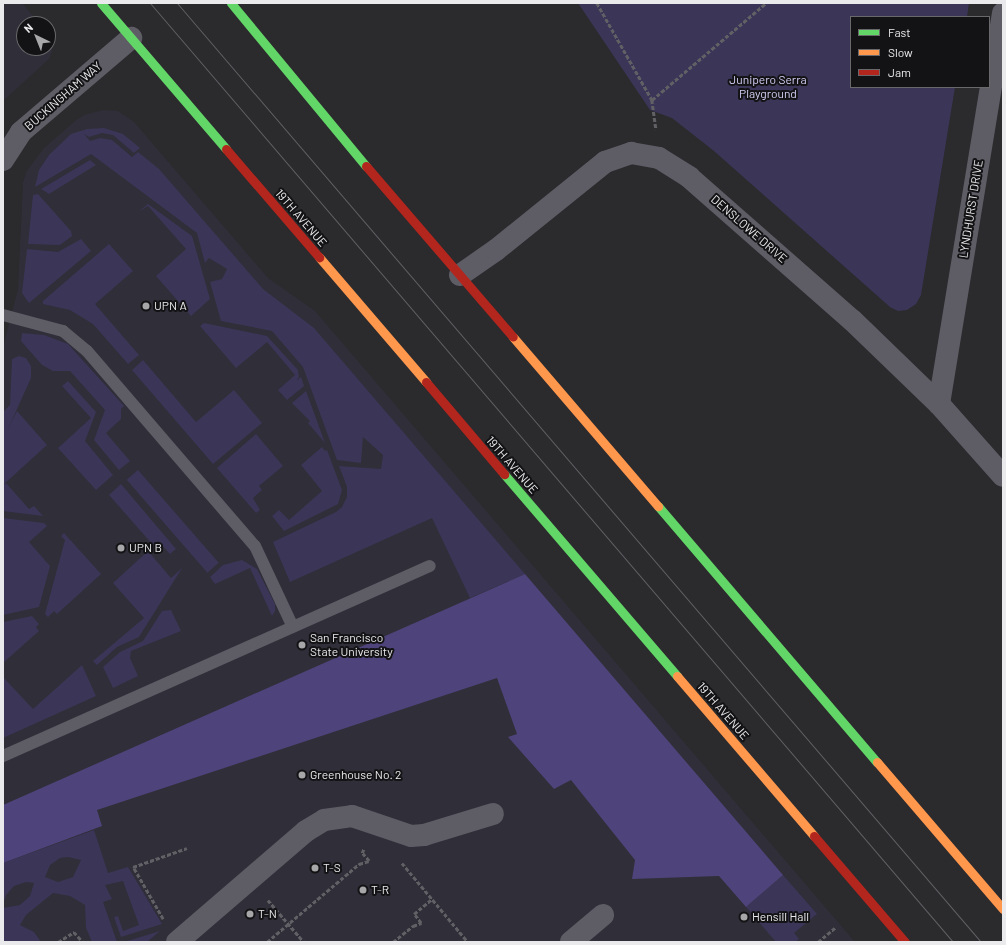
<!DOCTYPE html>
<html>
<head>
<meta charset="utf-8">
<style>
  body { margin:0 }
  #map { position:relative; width:1006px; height:945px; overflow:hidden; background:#2b2a2d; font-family:Barlow,sans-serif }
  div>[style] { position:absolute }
  .built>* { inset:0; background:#302e38 }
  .green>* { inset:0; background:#3b3557; transform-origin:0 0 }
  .forest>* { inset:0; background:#4e437a }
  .path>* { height:2.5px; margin-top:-1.25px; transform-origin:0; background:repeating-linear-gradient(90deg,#616065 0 4px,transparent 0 6px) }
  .lane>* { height:12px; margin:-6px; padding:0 6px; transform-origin:6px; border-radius:6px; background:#5e5d66 }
  .street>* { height:22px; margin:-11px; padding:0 11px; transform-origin:11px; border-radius:11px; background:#5e5d66 }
  .fast>* { height:9px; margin:-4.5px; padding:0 4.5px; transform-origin:4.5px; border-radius:4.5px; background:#63d668 }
  .slow>* { height:9px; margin:-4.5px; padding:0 4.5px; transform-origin:4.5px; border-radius:4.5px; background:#ff974d }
  .jam>* { height:9px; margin:-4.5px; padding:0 4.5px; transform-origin:4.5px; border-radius:4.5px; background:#b3261e }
  .tram>* { height:1px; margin:-0.5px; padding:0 0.5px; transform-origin:0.5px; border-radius:0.5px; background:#616064 }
  .dots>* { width:11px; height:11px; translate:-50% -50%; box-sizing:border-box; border:2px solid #131214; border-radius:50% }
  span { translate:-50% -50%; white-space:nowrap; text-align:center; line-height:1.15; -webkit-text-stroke:4px #131214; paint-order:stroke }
  .park-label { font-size:12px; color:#d4d0f6 }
  .street-label { font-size:12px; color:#eaeaed }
  .poi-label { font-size:12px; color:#eaeaed }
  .left { translate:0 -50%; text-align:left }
  .frame { position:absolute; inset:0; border:4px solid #eaeaed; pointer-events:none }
  .legend { position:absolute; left:850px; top:16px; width:140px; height:72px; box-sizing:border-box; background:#131214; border:1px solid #69686b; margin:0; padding:5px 7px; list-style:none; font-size:12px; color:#eaeaed }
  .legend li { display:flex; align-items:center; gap:8px; height:20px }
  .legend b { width:20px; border:1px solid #69686b }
  .north { position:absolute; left:16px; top:16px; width:40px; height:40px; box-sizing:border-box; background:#131214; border:1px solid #69686b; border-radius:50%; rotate:317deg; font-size:11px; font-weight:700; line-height:16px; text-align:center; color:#eaeaed }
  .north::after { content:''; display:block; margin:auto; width:14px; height:18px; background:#a7a7aa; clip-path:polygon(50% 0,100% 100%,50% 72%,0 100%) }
</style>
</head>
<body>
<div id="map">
  <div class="built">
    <i style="clip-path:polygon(3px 3px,22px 3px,40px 24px,24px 24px,24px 48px,48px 48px,48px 34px,52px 51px,49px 59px,3px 101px)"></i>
    <i style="clip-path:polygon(103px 110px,118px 111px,134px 122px,268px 278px,315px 311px,855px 942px,3px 942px,3px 347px,18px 289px,23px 183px,26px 172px,44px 148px,75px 121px,84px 115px)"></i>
  </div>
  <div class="green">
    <i style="clip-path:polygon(578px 3px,969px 3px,967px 17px,851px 17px,851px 87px,955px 87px,921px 295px,916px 304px,907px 310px,898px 311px,890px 307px,714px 151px,672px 118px,650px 110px)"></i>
    <i style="clip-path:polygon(104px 128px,123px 134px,140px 148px,134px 153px,113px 135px,102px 133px,89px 137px,84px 134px,90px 141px,100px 138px,112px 140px,132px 157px,138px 152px,159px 169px,263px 289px,314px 328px,525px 574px,470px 598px,432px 518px,290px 582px,273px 542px,336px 512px,342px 507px,347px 497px,347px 487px,339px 466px,381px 469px,383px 455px,363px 437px,361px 463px,337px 460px,303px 367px,272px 331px,221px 321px,210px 282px,222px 279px,227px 269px,209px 258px,205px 263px,197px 233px,91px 154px,35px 187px,39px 170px,49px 155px,71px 134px,87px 129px)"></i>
    <i style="clip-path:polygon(90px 160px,96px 165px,49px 194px,41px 189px)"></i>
    <i style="clip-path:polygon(38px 194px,71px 231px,72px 236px,60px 245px,28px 244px,33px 195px)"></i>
    <i style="clip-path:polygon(148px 204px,192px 236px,210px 299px,191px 316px,156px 276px,186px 249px,148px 206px,138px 212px)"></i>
    <i style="clip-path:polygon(81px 239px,91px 251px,29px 303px,22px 293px,27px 249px,58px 252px)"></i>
    <i style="clip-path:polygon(109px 244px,133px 271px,95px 304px,139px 355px,128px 364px,93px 324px,70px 310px,43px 304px,43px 301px)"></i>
    <i style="clip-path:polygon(204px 323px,267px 336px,298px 370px,299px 377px,296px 381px,301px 377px,304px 386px,287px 400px,278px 390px,295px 375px,267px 342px,236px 368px,200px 326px)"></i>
    <i style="clip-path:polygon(22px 333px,44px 335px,68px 344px,124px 406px,121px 409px,121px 419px,106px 433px,130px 461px,119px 470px,94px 440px,105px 410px,70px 371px,53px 371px,42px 365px,21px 341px)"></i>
    <i style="clip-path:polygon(19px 356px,26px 358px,31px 366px,31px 378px,8px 429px,17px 411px,47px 445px,3px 485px,3px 412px,10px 405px,12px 359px)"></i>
    <i style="clip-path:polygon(143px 360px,196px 422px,234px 390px,262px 423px,213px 464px,132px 370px)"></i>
    <i style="clip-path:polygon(68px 381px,96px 412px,85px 441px,113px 475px,96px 490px,58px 448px,91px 418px,62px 386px)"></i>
    <i style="clip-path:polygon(306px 391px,325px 443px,308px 423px,310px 421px,292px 403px)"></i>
    <i style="clip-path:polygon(256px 434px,283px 466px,259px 486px,262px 490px,253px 498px,260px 510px,256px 513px,217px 468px)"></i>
    <i style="clip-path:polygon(322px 447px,325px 451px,327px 450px,342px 490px,338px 504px,284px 531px,272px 516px,279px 510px,289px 520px,322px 491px,301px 465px)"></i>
    <i style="left:138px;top:470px;width:123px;height:15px;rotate:49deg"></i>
    <i style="clip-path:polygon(6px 483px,29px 509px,34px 506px,43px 516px,3px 511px,3px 486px)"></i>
    <i style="clip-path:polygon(121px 484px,176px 549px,170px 554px,158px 541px,153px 545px,109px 495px)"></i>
    <i style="clip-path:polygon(3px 518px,44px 523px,47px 526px,29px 542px,50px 566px,39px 607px,3px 615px)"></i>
    <i style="clip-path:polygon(64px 533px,101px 574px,57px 614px,54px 611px,48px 617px,45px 614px,65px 540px,61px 536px)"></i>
    <i style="clip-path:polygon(148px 551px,171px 578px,182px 568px,139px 637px,117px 647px,97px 665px,93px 661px,144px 618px,113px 583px)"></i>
    <i style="clip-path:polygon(242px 560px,257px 569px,275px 604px,275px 611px,272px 616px,250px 568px,215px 584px,210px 577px,223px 565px)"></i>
    <i style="clip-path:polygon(171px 610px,181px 631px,131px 651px,130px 658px,138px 676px,113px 688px,103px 667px,120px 652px,143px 641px,162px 611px)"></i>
    <i style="clip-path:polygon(32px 616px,39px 624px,36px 627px,39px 631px,3px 663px,3px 622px)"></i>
    <i style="clip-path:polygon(82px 665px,96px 696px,3px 738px,3px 677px,33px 709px)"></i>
    <i style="clip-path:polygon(evenodd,94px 830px,108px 873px,128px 867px,162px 924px,121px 937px,114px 917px,118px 916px,123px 931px,139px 925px,123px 881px,105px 885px,112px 899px,103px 902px,117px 942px,92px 942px,86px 928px,85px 905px,70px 896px,53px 893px,26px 915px,20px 925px,34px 932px,41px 942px,3px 942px,3px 908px,20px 905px,30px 896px,34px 883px,26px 882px,14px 886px,6px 895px,3px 904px,3px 863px,94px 830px,68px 857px,81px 860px,73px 877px,58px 882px,45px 877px,50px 865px,60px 858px,68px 857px)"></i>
    <i style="clip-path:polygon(783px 875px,817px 914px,794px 933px,799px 939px,795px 942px,776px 942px,746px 907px)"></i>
    <i style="clip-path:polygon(160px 931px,147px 942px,124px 942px)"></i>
  </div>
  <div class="forest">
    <i style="clip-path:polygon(525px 574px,783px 875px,746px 907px,719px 876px,632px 879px,635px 860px,571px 780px,554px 789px,508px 737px,517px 734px,497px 678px,97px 810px,102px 826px,3px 863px,3px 805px)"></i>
  </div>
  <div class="path">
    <i style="left:597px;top:3px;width:112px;rotate:60.4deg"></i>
    <i style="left:652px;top:100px;width:30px;rotate:82deg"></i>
    <i style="left:652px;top:100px;width:150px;rotate:-40.4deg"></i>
    <i style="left:402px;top:863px;width:103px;rotate:50.1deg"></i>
    <i style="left:268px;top:900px;width:55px;rotate:49.4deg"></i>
    <i style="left:163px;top:919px;width:60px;rotate:-120deg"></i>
    <i style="left:133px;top:867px;width:57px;rotate:-19.4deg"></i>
    <i style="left:58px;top:942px;width:19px;rotate:-32deg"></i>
    <i style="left:74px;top:932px;width:13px;rotate:48deg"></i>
    <i style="left:267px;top:942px;width:121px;rotate:-40.3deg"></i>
    <i style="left:359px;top:864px;width:10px;rotate:-17deg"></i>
    <i style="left:369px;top:861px;width:11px;rotate:-131deg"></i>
    <i style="left:362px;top:853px;width:5px;rotate:-68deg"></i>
    <i style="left:393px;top:942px;width:26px;rotate:-39deg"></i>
    <i style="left:413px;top:926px;width:9px;rotate:-21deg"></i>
    <i style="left:421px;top:923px;width:11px;rotate:-128deg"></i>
    <i style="left:414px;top:914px;width:23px;rotate:-40deg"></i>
    <i style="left:818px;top:942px;width:23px;rotate:-40deg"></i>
  </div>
  <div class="lane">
    <i style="left:3px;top:315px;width:62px;rotate:14.9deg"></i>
    <i style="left:63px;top:331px;width:31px;rotate:40deg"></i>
    <i style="left:87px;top:351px;width:257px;rotate:49.3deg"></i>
    <i style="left:255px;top:546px;width:89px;rotate:64.9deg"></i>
    <i style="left:3px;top:756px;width:467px;rotate:-24deg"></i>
  </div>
  <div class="street">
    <i style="left:3px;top:160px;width:33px;rotate:-57deg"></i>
    <i style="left:21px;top:132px;width:145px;rotate:-40.5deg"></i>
    <i style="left:460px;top:275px;width:44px;rotate:-34.8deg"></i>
    <i style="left:496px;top:250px;width:140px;rotate:-38.9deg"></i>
    <i style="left:605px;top:162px;width:28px;rotate:-19deg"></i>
    <i style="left:631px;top:153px;width:28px;rotate:10deg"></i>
    <i style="left:659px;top:158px;width:36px;rotate:32deg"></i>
    <i style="left:689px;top:177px;width:217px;rotate:41.3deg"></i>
    <i style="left:852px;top:320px;width:121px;rotate:44deg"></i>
    <i style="left:939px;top:404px;width:96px;rotate:48.4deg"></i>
    <i style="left:939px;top:404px;width:396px;rotate:-80.7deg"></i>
    <i style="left:177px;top:942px;width:170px;rotate:-40.7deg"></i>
    <i style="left:306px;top:831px;width:21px;rotate:-31deg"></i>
    <i style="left:324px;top:820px;width:28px;rotate:-8deg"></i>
    <i style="left:352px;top:816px;width:62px;rotate:18.7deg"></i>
    <i style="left:411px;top:836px;width:13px;rotate:-4deg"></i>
    <i style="left:424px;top:835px;width:72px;rotate:-16.9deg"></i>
    <i style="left:571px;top:942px;width:42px;rotate:-40.2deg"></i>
  </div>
  <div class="fast">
    <i style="left:101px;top:3px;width:192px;rotate:49.4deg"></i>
    <i style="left:231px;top:3px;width:212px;rotate:50.4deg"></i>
    <i style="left:504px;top:474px;width:266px;rotate:49.4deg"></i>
    <i style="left:658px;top:506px;width:337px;rotate:49.5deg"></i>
  </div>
  <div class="slow">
    <i style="left:319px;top:257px;width:165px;rotate:49.4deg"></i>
    <i style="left:513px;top:337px;width:223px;rotate:49.4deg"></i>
    <i style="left:677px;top:676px;width:211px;rotate:49.4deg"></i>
    <i style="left:877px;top:762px;width:194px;rotate:49.4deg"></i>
  </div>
  <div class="jam">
    <i style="left:226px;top:149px;width:143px;rotate:49.3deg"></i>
    <i style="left:366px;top:166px;width:225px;rotate:49.3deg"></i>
    <i style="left:426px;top:382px;width:121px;rotate:49.7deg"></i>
    <i style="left:814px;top:836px;width:140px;rotate:49.4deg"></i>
  </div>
  <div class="tram">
    <i style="left:150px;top:3px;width:1236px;rotate:49.46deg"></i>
    <i style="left:177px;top:3px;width:1236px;rotate:49.43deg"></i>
  </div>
  <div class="dots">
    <i style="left:146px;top:306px;background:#a7a7aa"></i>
    <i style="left:121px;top:548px;background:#a7a7aa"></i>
    <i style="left:302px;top:645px;background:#a7a7aa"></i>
    <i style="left:302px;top:775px;background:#a7a7aa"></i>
    <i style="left:315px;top:868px;background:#a7a7aa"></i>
    <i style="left:363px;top:890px;background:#a7a7aa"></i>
    <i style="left:250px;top:914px;background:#a7a7aa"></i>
    <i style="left:744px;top:917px;background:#a7a7aa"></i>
  </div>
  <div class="park-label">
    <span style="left:768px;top:87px">Junipero Serra<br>Playground</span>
  </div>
  <div class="street-label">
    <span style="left:63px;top:96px;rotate:-41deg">BUCKINGHAM WAY</span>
    <span style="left:971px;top:209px;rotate:-81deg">LYNDHURST DRIVE</span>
    <span style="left:301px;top:218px;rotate:49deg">19TH AVENUE</span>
    <span style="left:749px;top:229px;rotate:41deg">DENSLOWE DRIVE</span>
    <span style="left:512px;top:465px;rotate:49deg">19TH AVENUE</span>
    <span style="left:723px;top:711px;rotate:49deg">19TH AVENUE</span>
  </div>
  <div class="poi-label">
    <span class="left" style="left:154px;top:306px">UPN A</span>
    <span class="left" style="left:129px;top:548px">UPN B</span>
    <span class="left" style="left:310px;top:645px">San Francisco<br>State University</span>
    <span class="left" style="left:310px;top:775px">Greenhouse No. 2</span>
    <span class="left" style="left:323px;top:868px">T-S</span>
    <span class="left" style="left:371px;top:890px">T-R</span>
    <span class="left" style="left:258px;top:914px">T-N</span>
    <span class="left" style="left:752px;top:917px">Hensill Hall</span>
  </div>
  <div class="frame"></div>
  <ul class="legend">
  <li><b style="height:5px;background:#63d668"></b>Fast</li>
  <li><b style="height:5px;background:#ff974d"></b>Slow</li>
  <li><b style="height:5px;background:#b3261e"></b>Jam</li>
  </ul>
  <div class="north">N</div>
</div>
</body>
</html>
